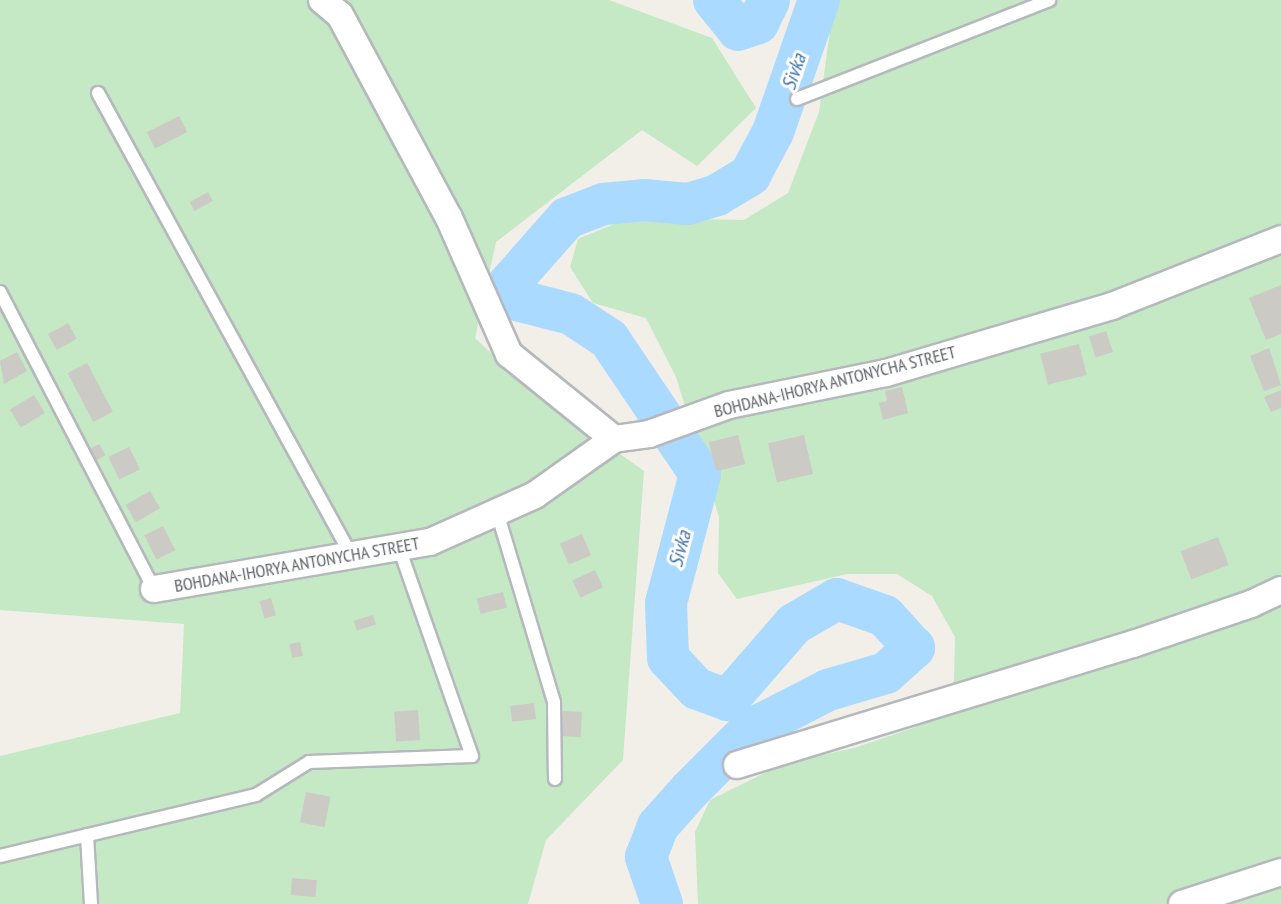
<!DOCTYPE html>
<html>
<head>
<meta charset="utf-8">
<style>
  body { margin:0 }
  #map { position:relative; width:1281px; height:904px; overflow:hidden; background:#f1efe8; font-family:"PT Sans Narrow",sans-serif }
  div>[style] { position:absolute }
  .green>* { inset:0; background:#c5e8c5 }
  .river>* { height:42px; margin:-21px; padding:0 21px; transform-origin:21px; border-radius:21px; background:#aadaff }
  .building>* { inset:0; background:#cccac5; transform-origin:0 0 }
  .roads { filter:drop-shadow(2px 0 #b5b8bc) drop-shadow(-2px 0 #b5b8bc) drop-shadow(0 2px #b5b8bc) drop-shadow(0 -2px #b5b8bc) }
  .service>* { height:12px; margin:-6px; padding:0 6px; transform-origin:6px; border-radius:6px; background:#fff }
  .minor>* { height:26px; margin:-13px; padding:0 13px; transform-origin:13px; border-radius:13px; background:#fff }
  span { translate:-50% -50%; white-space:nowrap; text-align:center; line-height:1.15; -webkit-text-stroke:6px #fff; paint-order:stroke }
  .street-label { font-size:18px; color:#5f6368 }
  .water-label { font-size:20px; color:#4174aa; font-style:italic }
</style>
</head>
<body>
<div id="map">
  <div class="green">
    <i style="clip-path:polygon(0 0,609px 0,712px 38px,756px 108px,697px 166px,642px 130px,496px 242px,475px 338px,530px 390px,644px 471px,623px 760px,546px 840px,528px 904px,0 904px,0 756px,180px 713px,184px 624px,0 610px)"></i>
    <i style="clip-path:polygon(834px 0,1281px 0,1281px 904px,698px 904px,695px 832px,710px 800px,785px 763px,854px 748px,916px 727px,954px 681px,955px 637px,932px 596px,897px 574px,847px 574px,737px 599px,718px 573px,719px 517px,676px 377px,646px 318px,593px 303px,570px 267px,578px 239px,628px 218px,744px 220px,788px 193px,819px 112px)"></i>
  </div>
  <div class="river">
    <i style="left:714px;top:0;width:38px;rotate:51deg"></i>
    <i style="left:738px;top:30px;width:21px;rotate:-19deg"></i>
    <i style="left:758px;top:23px;width:25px;rotate:-64deg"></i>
    <i style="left:662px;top:904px;width:50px;rotate:-108.8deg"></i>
    <i style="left:646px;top:857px;width:33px;rotate:-69deg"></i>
    <i style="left:658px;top:826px;width:48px;rotate:-48.4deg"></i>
    <i style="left:690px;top:790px;width:85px;rotate:-45deg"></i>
    <i style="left:750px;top:730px;width:88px;rotate:-27.1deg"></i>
    <i style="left:828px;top:690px;width:60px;rotate:-16.3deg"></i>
    <i style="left:886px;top:673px;width:38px;rotate:-42deg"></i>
    <i style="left:914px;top:648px;width:43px;rotate:-132.2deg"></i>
    <i style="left:885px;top:616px;width:51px;rotate:-160.5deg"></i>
    <i style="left:837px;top:599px;width:50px;rotate:149.8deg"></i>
    <i style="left:794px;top:624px;width:101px;rotate:131deg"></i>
    <i style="left:728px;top:700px;width:33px;rotate:-160deg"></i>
    <i style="left:697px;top:689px;width:42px;rotate:-133.1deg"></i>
    <i style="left:668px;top:658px;width:55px;rotate:-92.1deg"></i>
    <i style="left:666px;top:603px;width:133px;rotate:-75.2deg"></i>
    <i style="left:700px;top:474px;width:163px;rotate:-124deg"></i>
    <i style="left:609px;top:339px;width:45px;rotate:-146.7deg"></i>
    <i style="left:571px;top:314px;width:61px;rotate:-165.7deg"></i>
    <i style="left:512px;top:299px;width:14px;rotate:-111deg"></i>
    <i style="left:507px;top:286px;width:91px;rotate:-48.6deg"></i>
    <i style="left:567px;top:218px;width:40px;rotate:-21deg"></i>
    <i style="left:604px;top:204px;width:40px;rotate:-5.7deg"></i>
    <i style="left:644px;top:200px;width:44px;rotate:5.2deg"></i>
    <i style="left:688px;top:204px;width:30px;rotate:-17deg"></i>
    <i style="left:717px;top:195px;width:39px;rotate:-31deg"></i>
    <i style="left:750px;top:175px;width:49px;rotate:-61.9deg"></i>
    <i style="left:773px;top:132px;width:140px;rotate:-70.8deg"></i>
  </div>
  <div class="building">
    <i style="left:179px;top:116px;width:18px;height:36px;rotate:63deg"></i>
    <i style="left:208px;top:192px;width:10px;height:21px;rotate:61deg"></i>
    <i style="clip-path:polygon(1281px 285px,1281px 334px,1266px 340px,1249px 298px)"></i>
    <i style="left:68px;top:323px;width:18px;height:23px;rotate:61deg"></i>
    <i style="left:1106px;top:331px;width:22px;height:18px;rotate:72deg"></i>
    <i style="left:1079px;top:344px;width:32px;height:40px;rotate:76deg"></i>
    <i style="clip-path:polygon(1269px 348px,1281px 385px,1264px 391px,1250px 356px)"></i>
    <i style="clip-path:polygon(17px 352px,27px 371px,4px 384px,0 361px)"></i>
    <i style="left:87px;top:363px;width:55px;height:22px;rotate:62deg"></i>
    <i style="clip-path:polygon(902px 387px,908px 413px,883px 420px,879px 403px,887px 401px,885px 391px)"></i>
    <i style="clip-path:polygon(1281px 390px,1281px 408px,1271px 412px,1264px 397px)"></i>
    <i style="left:34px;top:395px;width:21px;height:28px;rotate:59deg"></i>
    <i style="left:738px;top:435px;width:30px;height:30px;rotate:76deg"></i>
    <i style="left:804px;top:435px;width:40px;height:37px;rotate:77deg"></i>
    <i style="left:99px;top:444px;width:13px;height:10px;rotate:61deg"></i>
    <i style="left:129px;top:447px;width:25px;height:23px;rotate:64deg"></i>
    <i style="left:150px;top:491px;width:20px;height:28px;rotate:60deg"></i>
    <i style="left:163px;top:526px;width:27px;height:21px;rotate:63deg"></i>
    <i style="left:582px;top:534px;width:23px;height:24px;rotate:67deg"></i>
    <i style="left:1218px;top:537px;width:30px;height:40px;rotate:69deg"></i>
    <i style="left:595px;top:570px;width:19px;height:25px;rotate:65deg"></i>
    <i style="left:503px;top:592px;width:16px;height:27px;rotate:76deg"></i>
    <i style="left:271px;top:598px;width:18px;height:12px;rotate:74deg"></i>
    <i style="left:373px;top:615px;width:10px;height:20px;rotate:73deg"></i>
    <i style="left:300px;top:642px;width:14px;height:11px;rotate:78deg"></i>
    <i style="left:534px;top:703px;width:16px;height:24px;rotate:83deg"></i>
    <i style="left:418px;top:710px;width:30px;height:24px;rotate:86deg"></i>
    <i style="left:563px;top:711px;width:19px;height:25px;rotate:3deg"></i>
    <i style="left:306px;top:792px;width:25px;height:31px;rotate:11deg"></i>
    <i style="left:292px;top:878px;width:25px;height:17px;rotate:5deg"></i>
  </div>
  <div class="roads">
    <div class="service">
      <i style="left:98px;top:93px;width:527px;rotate:61.29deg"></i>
      <i style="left:797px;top:99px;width:271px;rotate:-21.4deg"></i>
      <i style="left:0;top:292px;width:335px;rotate:62.6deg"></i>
      <i style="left:497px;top:512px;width:198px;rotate:73.3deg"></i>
      <i style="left:554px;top:702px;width:77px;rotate:89.3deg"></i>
      <i style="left:87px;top:835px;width:69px;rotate:86.7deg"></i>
      <i style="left:0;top:856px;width:263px;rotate:-13.4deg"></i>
      <i style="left:256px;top:795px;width:62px;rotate:-31.9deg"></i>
      <i style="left:309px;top:762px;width:163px;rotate:-2.1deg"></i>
      <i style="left:472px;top:756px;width:221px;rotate:-109.3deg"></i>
    </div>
    <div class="minor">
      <i style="left:322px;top:0;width:23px;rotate:40deg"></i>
      <i style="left:340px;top:15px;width:230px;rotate:61.8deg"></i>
      <i style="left:449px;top:218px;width:149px;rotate:66.2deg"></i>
      <i style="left:509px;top:354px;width:135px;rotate:39deg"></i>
      <i style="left:154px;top:589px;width:280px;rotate:-9.7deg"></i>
      <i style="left:430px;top:542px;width:115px;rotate:-24.1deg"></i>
      <i style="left:535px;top:495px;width:97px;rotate:-35.3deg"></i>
      <i style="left:614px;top:439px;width:35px;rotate:-8deg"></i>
      <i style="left:649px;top:434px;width:85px;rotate:-19.9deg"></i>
      <i style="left:729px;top:405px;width:160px;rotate:-11.5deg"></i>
      <i style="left:886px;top:373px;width:236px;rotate:-16.5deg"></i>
      <i style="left:1112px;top:306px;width:182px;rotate:-21.6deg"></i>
      <i style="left:737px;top:765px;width:414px;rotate:-17deg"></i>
      <i style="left:1133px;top:644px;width:125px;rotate:-18.7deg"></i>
      <i style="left:1251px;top:604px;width:33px;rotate:-25deg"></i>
      <i style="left:1182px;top:904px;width:104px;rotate:-17.9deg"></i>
    </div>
  </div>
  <div class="street-label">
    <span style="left:835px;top:382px;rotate:-14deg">BOHDANA-IHORYA ANTONYCHA STREET</span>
    <span style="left:297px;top:565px;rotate:-10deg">BOHDANA-IHORYA ANTONYCHA STREET</span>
  </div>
  <div class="water-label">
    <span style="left:794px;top:72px;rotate:-71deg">Sivka</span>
    <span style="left:680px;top:549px;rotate:-75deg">Sivka</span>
  </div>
</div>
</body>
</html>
